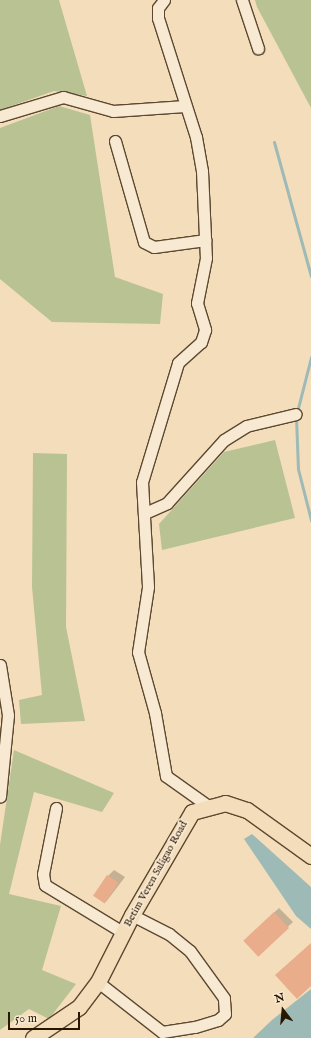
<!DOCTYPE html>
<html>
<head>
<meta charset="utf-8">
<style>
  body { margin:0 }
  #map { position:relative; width:311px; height:1038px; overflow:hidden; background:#f4ddbb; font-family:"IM FELL English",serif }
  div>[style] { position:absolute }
  .green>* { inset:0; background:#b9c292 }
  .water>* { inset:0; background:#9ebab7 }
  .shadow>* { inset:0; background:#0003 }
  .stream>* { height:3px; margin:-1.5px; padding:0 1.5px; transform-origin:1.5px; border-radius:1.5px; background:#9ebab7 }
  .building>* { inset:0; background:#e9ad8c; transform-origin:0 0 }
  .roads { filter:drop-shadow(1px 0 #5c4830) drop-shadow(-1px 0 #5c4830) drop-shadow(0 1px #5c4830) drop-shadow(0 -1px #5c4830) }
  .minor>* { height:11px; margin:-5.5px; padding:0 5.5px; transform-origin:5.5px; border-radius:5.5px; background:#f8e9d3 }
  .major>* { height:15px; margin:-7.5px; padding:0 7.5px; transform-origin:7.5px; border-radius:7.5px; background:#f4ddbb }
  span { translate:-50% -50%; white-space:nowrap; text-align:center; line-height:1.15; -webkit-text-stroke:3.5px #f8e9d3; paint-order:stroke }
  .street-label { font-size:11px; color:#291601 }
  .north { position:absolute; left:263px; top:990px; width:40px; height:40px; -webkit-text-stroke:3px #f8e9d3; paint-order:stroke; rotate:344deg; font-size:11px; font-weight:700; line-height:16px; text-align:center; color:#291601 }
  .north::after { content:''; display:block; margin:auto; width:14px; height:18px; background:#291601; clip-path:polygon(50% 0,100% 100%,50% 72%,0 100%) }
  .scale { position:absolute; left:8px; top:1012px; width:72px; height:18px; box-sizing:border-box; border:2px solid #291601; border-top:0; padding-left:5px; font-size:12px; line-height:14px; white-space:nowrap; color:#291601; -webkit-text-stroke:3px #f8e9d3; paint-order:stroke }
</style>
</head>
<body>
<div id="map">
  <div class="green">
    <i style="clip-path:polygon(0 0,59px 0,87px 96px,54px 91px,0 110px)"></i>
    <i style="clip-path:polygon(255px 0,311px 0,311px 108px,257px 7px)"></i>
    <i style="clip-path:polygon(59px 106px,90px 115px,115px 277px,163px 294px,160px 324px,52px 322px,0 279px,0 128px)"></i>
    <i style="clip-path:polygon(275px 440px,295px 518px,162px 550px,159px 524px,224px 452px)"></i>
    <i style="clip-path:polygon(33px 453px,67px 454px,66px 627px,85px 721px,21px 724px,19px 700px,42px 695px,32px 587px)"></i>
    <i style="clip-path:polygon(14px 750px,114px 793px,102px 812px,34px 792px,9px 894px,61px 906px,42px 970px,76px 984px,49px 1019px,29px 1009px,0 1030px,0 845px)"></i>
  </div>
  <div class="water">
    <i style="clip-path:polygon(252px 834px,311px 887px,311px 929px,296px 916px,244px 839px)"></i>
    <i style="clip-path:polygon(311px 989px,311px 1038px,253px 1038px,272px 1020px)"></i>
  </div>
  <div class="shadow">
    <i style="clip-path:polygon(114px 870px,125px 877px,106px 902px,108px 876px)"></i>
    <i style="clip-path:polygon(279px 908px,293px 922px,258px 955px,249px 936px)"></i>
  </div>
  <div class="stream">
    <i style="left:274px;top:142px;width:139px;rotate:74.6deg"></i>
    <i style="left:297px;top:412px;width:57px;rotate:-75.7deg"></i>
    <i style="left:296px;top:417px;width:52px;rotate:87.8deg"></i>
    <i style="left:298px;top:469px;width:53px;rotate:75.7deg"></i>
  </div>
  <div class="building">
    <i style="left:107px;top:875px;width:14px;height:25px;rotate:34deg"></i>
    <i style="left:274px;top:912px;width:22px;height:42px;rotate:47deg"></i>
    <i style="clip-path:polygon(311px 943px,311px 986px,297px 999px,275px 975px)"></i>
  </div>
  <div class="roads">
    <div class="minor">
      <i style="left:164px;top:0;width:10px;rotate:127deg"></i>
      <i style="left:158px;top:8px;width:10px;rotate:90deg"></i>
      <i style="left:158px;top:18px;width:125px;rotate:72.3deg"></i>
      <i style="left:196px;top:137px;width:35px;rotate:80deg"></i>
      <i style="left:202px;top:171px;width:87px;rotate:87.4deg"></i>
      <i style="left:206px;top:258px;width:46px;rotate:101.3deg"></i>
      <i style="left:197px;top:303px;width:28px;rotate:73deg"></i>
      <i style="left:205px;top:330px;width:13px;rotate:108deg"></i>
      <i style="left:201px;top:342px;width:31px;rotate:138deg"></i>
      <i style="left:178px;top:363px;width:124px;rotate:106.8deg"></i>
      <i style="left:142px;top:482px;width:105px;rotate:86.7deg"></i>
      <i style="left:148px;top:587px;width:66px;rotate:98.7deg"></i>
      <i style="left:138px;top:652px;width:63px;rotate:74.4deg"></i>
      <i style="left:155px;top:713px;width:64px;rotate:80.1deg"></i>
      <i style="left:166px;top:776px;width:50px;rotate:35.3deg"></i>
      <i style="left:242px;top:0;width:51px;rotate:71.6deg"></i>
      <i style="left:0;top:116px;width:66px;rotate:-16.8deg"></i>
      <i style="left:63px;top:97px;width:52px;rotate:15.6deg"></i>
      <i style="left:113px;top:111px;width:72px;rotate:-4deg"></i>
      <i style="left:115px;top:141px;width:105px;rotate:74deg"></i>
      <i style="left:144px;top:242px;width:11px;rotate:27deg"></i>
      <i style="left:154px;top:247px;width:52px;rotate:-7.7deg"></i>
      <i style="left:145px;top:513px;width:24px;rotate:-24deg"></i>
      <i style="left:167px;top:503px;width:85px;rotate:-47.9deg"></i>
      <i style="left:224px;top:440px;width:26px;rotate:-32deg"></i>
      <i style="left:246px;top:426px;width:51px;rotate:-13.5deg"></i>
      <i style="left:0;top:665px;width:51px;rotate:80.9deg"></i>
      <i style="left:8px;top:715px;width:82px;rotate:95.6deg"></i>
      <i style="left:56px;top:808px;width:67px;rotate:101.1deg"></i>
      <i style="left:43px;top:874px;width:11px;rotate:80deg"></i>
      <i style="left:45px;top:885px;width:92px;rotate:31.3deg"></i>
      <i style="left:98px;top:982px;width:81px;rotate:38deg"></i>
      <i style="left:162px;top:1032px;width:33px;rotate:-9deg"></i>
      <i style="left:195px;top:1027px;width:24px;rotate:-17deg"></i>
      <i style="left:218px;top:1020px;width:9px;rotate:-41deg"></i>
      <i style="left:225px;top:1014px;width:16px;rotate:-94deg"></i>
      <i style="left:224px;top:998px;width:58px;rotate:-125.9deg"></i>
      <i style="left:190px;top:951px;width:27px;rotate:-141deg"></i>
      <i style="left:169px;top:934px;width:42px;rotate:-152.8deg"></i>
    </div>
    <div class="major">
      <i style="left:33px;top:1038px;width:55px;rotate:-34deg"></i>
      <i style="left:79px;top:1007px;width:31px;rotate:-53deg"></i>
      <i style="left:98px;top:982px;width:75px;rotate:-63.1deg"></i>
      <i style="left:132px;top:915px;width:119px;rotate:-59.8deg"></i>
      <i style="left:192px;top:812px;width:34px;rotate:-15deg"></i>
      <i style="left:225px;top:803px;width:23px;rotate:18deg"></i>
      <i style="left:247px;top:810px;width:79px;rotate:35.7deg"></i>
    </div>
  </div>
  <div class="street-label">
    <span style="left:156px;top:874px;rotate:-61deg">Betim Veren Saligao Road</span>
  </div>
  <div class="north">N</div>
  <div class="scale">50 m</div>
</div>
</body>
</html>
